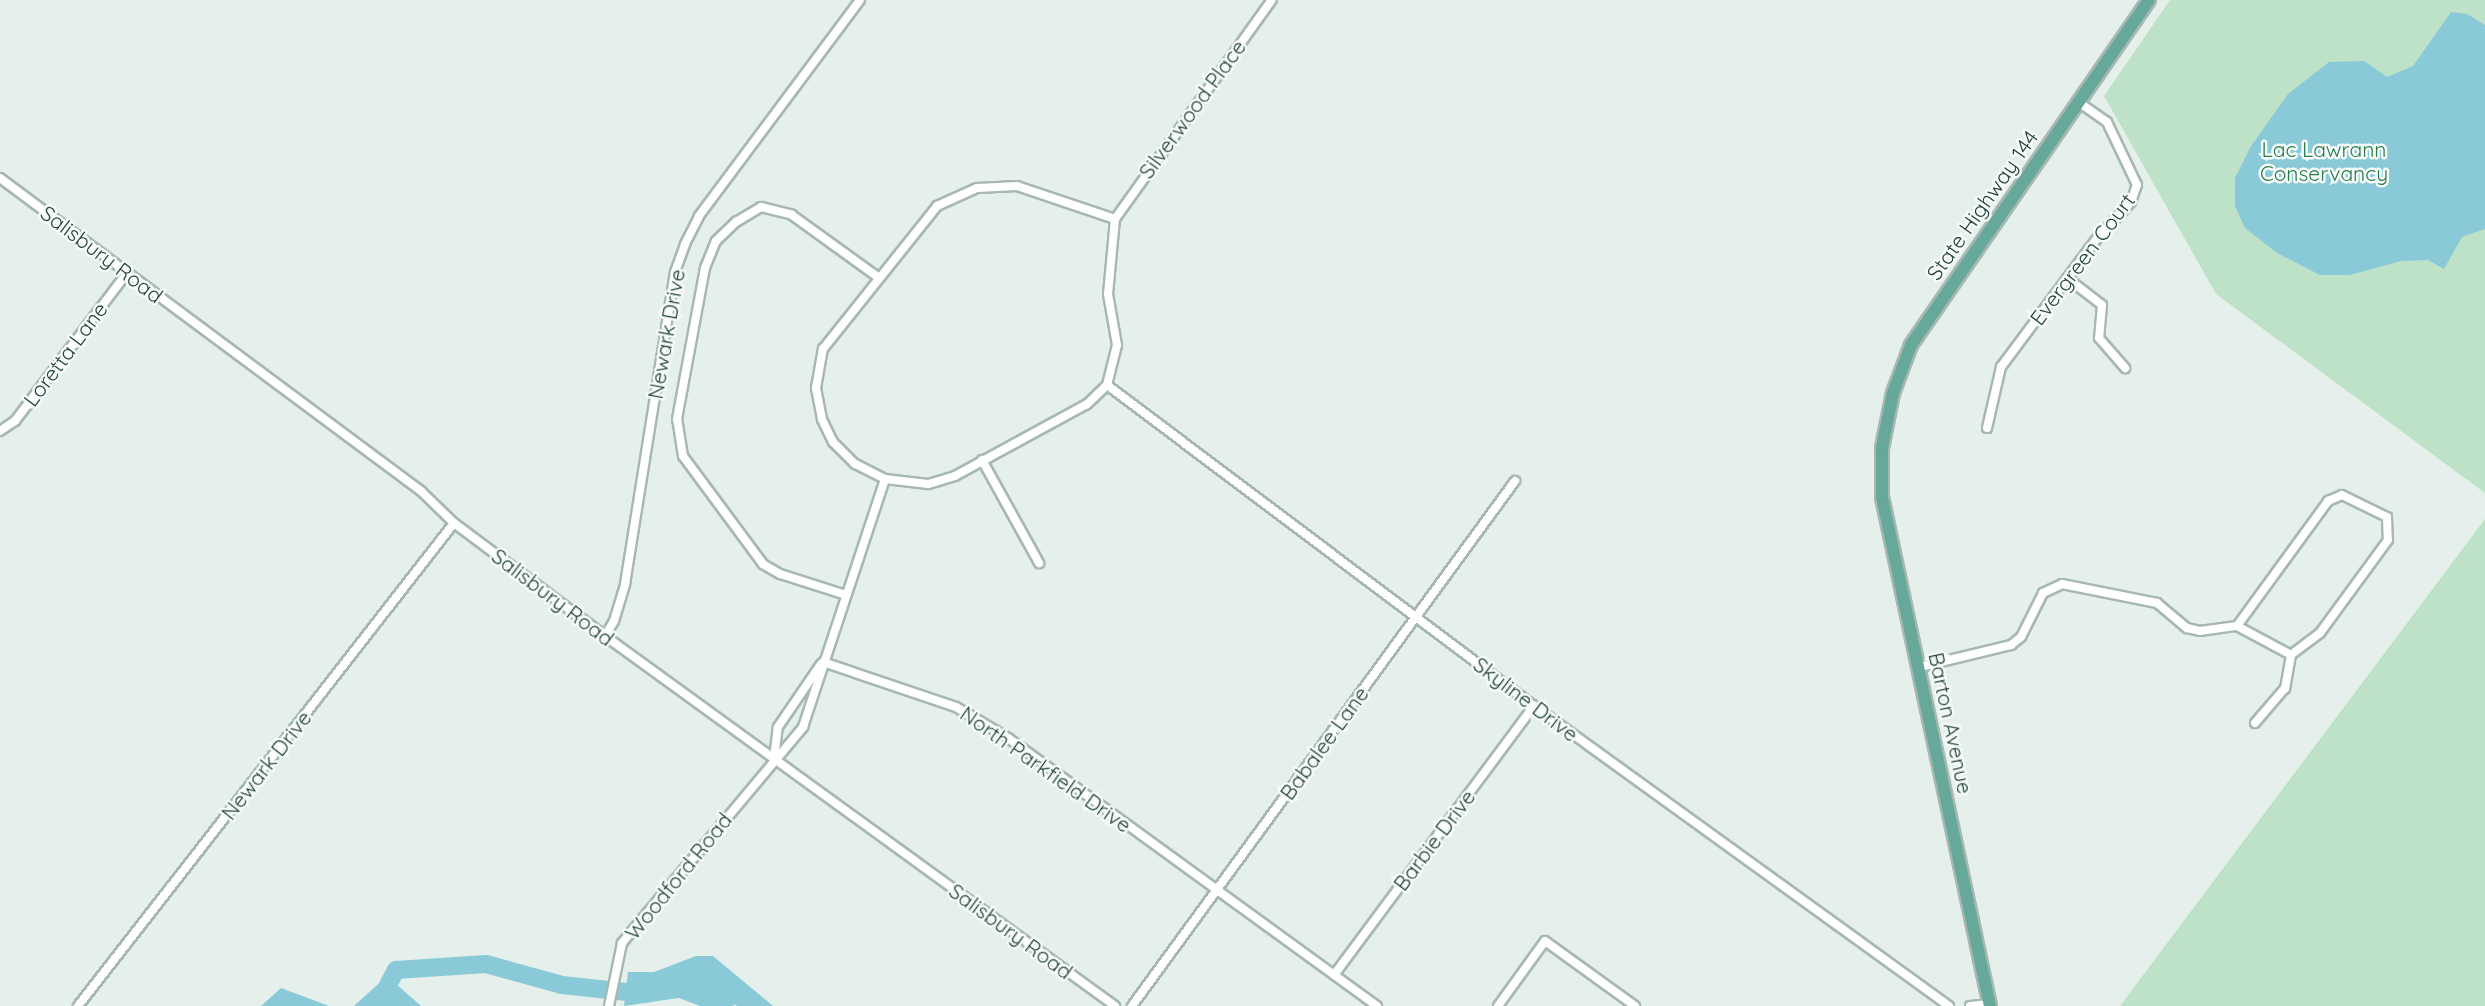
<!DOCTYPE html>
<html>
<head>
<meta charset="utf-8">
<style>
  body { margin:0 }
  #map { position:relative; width:2485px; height:1006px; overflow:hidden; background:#e5efeb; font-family:Quicksand,sans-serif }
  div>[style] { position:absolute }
  .green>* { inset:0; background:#bde2c8 }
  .water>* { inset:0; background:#8ac9d8 }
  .river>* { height:18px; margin:-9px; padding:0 9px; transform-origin:9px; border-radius:9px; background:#8ac9d8 }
  .roads { filter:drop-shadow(2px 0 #a7b8b3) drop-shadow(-2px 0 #a7b8b3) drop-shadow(0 2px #a7b8b3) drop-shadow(0 -2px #a7b8b3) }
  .minor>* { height:8px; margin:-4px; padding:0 4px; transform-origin:4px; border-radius:4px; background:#fff }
  .primary>* { height:12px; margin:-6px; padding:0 6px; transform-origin:6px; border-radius:6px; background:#66a899 }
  span { translate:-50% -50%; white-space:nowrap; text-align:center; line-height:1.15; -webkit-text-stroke:5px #f6fbf9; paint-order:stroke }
  .street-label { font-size:21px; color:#22433b }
  .park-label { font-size:21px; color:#297e4c }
</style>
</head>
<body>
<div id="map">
  <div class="green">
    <i style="clip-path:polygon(2170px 0,2485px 0,2485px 493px,2216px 294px,2104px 96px)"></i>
    <i style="clip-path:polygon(2485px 519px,2485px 1006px,2120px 1006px)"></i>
  </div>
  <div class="water">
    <i style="clip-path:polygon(2451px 12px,2467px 14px,2485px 25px,2485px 229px,2462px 237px,2444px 269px,2428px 260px,2401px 261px,2350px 275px,2320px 275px,2277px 253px,2245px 228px,2235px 206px,2235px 178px,2251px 146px,2288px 94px,2329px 62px,2364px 61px,2387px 77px,2413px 66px)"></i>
    <i style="clip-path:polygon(696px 956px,713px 956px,773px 1006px,737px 1006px,725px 999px,692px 996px,624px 1006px,628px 972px,654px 972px)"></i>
    <i style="clip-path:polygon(387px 976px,421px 1006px,354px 1006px)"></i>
    <i style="clip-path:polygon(281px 988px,329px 1006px,261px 1006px)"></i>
  </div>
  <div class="river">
    <i style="left:681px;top:989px;width:47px;rotate:21.1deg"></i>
    <i style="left:377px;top:1006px;width:41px;rotate:-62.2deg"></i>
    <i style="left:396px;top:970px;width:90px;rotate:-3.8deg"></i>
    <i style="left:486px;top:964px;width:79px;rotate:15.4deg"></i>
    <i style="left:562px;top:985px;width:84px;rotate:6.1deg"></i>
  </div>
  <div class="roads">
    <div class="minor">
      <i style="left:0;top:178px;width:525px;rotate:36.63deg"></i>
      <i style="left:421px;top:491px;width:46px;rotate:44.1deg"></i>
      <i style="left:454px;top:523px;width:189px;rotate:36.8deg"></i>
      <i style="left:605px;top:636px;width:630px;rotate:35.96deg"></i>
      <i style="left:1017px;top:186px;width:103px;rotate:18.6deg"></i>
      <i style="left:1115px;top:219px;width:75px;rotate:95.3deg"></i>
      <i style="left:1108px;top:294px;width:52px;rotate:80deg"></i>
      <i style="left:1117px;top:345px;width:41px;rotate:104deg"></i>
      <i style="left:1107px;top:385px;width:28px;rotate:136deg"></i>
      <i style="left:1087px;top:404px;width:150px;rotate:151.4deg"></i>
      <i style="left:955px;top:476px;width:28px;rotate:163deg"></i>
      <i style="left:928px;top:484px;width:43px;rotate:-173.4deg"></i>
      <i style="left:885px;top:479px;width:34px;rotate:-153deg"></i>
      <i style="left:855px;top:464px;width:31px;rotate:-135deg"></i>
      <i style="left:833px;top:442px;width:25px;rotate:-116deg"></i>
      <i style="left:822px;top:419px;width:32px;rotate:-101deg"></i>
      <i style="left:816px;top:388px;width:40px;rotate:-80deg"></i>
      <i style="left:823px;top:349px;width:183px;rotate:-51.4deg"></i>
      <i style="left:937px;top:206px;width:44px;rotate:-24.2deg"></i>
      <i style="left:977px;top:188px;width:40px;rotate:-2.9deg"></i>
      <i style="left:1115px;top:219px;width:269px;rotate:-54.4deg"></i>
      <i style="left:2067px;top:278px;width:44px;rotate:37.6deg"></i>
      <i style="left:2102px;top:305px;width:33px;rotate:95deg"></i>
      <i style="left:2099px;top:338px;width:40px;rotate:49deg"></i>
      <i style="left:1107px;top:385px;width:534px;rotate:36.93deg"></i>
      <i style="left:1534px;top:706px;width:512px;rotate:35.86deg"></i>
      <i style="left:1987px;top:428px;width:63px;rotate:-77.1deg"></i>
      <i style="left:2001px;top:367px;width:157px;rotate:-53.3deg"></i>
      <i style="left:2095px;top:241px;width:53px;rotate:-47.3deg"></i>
      <i style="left:2131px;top:202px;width:18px;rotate:-71deg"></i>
      <i style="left:2137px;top:185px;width:70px;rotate:-115.5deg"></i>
      <i style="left:2107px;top:122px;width:35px;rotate:-145deg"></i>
      <i style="left:0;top:431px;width:18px;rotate:-34deg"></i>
      <i style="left:15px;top:421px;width:186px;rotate:-52.9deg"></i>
      <i style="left:982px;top:460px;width:118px;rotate:61deg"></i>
      <i style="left:846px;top:595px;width:69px;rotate:-162.3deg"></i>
      <i style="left:780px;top:574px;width:20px;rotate:-150deg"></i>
      <i style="left:763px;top:564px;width:134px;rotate:-126.5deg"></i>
      <i style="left:683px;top:456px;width:37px;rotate:-99deg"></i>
      <i style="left:677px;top:419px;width:154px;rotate:-79.5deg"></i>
      <i style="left:705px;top:268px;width:29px;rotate:-68deg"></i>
      <i style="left:716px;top:241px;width:28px;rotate:-44deg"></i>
      <i style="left:736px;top:222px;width:29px;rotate:-31deg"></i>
      <i style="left:761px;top:207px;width:32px;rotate:14deg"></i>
      <i style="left:792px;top:215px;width:107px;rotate:35.9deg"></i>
      <i style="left:2237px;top:626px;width:155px;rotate:-53.9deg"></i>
      <i style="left:2328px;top:501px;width:15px;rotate:-23deg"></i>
      <i style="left:2342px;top:495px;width:50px;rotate:26.1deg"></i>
      <i style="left:2387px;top:517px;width:23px;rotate:88deg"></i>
      <i style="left:2388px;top:540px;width:115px;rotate:126.2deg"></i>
      <i style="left:2320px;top:633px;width:36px;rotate:143deg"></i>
      <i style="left:2291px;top:655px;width:34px;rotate:100deg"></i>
      <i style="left:2285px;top:688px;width:46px;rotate:130.6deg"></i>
      <i style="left:605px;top:636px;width:17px;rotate:-59deg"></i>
      <i style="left:614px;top:621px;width:39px;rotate:-73deg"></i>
      <i style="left:625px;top:584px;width:316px;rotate:-80.9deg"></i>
      <i style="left:675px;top:272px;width:30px;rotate:-70deg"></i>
      <i style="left:685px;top:244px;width:31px;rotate:-63deg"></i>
      <i style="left:699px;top:216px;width:269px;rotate:-53.3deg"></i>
      <i style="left:823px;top:662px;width:140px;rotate:18.7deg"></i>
      <i style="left:956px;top:707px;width:61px;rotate:30.8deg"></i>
      <i style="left:1008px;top:738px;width:456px;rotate:36deg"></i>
      <i style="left:1920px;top:667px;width:94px;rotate:-13.6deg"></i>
      <i style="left:2011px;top:645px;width:13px;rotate:-39deg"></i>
      <i style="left:2021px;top:637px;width:49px;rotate:-63.4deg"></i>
      <i style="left:2043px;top:593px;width:21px;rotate:-25deg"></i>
      <i style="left:2062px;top:584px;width:97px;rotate:11.3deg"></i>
      <i style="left:2157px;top:603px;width:39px;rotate:40deg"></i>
      <i style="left:2187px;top:628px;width:13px;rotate:13deg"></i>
      <i style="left:2200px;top:631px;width:37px;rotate:-8deg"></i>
      <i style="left:2237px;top:626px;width:61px;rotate:28.2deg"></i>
      <i style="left:774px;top:758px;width:31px;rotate:-83deg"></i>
      <i style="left:778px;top:727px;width:76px;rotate:-55.7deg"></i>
      <i style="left:1334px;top:975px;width:335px;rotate:-53.4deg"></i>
      <i style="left:78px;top:1006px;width:612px;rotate:-52.1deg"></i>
      <i style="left:609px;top:1006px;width:64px;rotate:-78.3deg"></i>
      <i style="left:622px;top:943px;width:282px;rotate:-50deg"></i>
      <i style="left:803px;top:727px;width:261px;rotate:-71.7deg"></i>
      <i style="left:1132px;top:1006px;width:650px;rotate:-53.89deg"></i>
      <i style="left:1498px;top:1006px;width:80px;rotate:-54.1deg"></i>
      <i style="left:1545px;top:941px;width:111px;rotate:35.8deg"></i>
      <i style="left:1970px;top:1006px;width:20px;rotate:-6deg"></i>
    </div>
    <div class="primary">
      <i style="left:1990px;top:1006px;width:520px;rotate:-101.98deg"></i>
      <i style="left:1882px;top:497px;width:49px;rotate:-90deg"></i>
      <i style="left:1882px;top:448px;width:56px;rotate:-78.7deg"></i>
      <i style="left:1893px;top:393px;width:51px;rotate:-69.4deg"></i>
      <i style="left:1911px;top:345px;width:419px;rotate:-55.4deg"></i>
    </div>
  </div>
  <div class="street-label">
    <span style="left:1192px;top:109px;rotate:-54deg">Silverwood Place</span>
    <span style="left:1982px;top:205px;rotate:-55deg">State Highway 144</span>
    <span style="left:102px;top:254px;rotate:37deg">Salisbury Road</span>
    <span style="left:2082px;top:259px;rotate:-53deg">Evergreen Court</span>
    <span style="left:666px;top:334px;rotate:-80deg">Newark Drive</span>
    <span style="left:65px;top:354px;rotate:-53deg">Loretta Lane</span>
    <span style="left:553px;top:597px;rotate:37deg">Salisbury Road</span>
    <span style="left:1526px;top:699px;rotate:37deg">Skyline Drive</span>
    <span style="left:1951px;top:723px;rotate:78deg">Barton Avenue</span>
    <span style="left:1324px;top:743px;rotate:-54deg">Babalee Lane</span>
    <span style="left:266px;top:765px;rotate:-52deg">Newark Drive</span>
    <span style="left:1046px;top:769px;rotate:35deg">North Parkfield Drive</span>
    <span style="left:1434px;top:840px;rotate:-53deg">Barbie Drive</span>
    <span style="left:678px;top:876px;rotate:-51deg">Woodford Road</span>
    <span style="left:1011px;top:931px;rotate:36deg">Salisbury Road</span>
  </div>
  <div class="park-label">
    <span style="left:2324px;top:161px">Lac Lawrann<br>Conservancy</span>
  </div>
</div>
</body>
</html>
